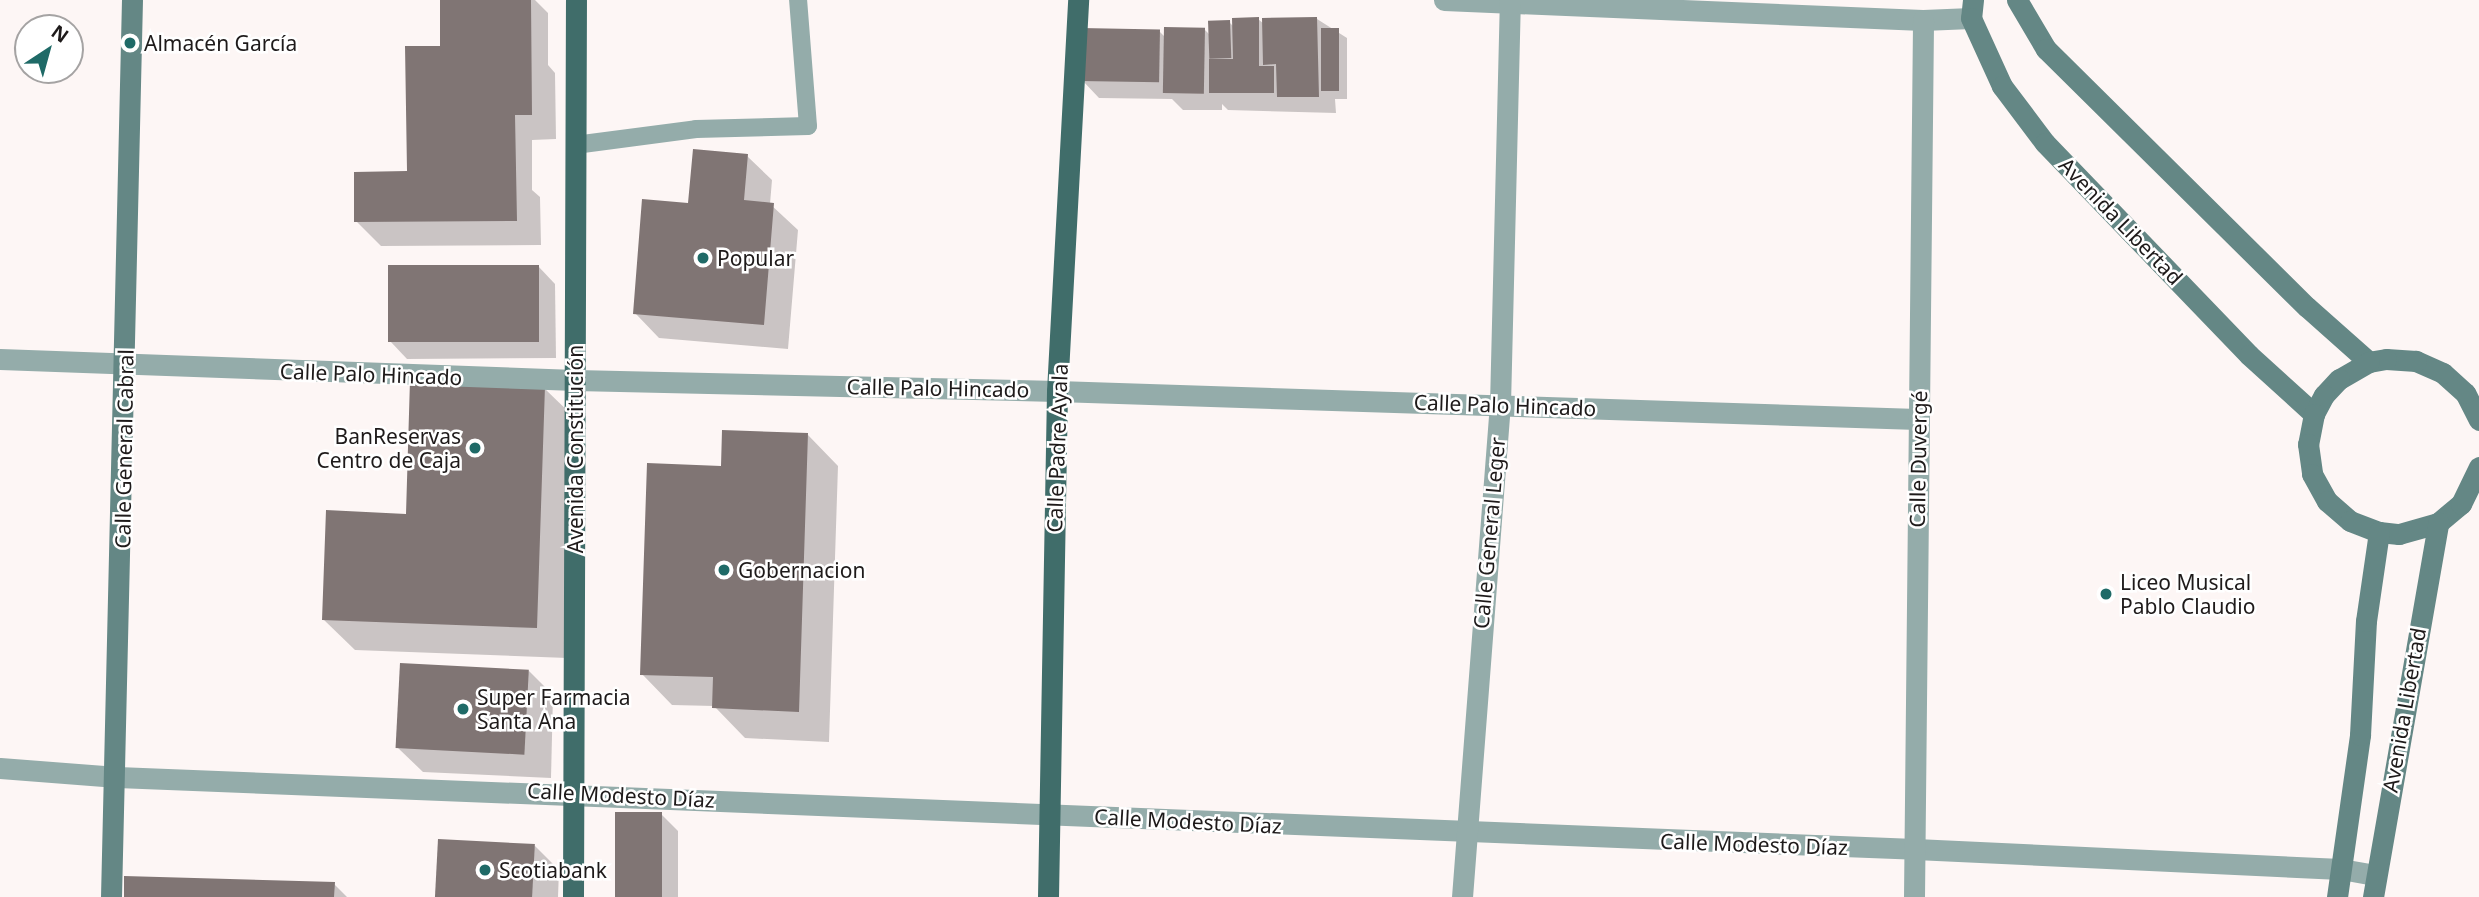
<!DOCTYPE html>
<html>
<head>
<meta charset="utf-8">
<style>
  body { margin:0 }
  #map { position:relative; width:2479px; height:897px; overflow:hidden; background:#fdf6f5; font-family:"Noto Sans",sans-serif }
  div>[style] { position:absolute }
  .shadow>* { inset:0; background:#0003 }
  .building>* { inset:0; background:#807574; transform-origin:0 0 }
  .lane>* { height:18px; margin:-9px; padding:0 9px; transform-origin:9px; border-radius:9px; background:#94acaa }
  .street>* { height:21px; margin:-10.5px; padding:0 10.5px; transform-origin:10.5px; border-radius:10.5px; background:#94acaa }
  .secondary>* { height:21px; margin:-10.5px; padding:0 10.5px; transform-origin:10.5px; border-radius:10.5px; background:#648785 }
  .primary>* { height:21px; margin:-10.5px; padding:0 10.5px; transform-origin:10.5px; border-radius:10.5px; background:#406d6a }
  .dots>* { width:19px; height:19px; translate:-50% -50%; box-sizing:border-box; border:4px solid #fff; border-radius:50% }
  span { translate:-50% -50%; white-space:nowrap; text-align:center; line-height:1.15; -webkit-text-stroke:5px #fff; paint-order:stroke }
  .poi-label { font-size:21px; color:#1e1a1a }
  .left { translate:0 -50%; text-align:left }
  .right { translate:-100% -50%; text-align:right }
  .street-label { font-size:21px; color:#1e1a1a }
  .north { position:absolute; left:14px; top:14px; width:70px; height:70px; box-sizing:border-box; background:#fff; border:2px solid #a5a3a3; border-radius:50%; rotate:36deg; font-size:19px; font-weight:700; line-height:28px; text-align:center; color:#1e1a1a }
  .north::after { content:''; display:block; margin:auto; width:24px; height:32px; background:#1f6a67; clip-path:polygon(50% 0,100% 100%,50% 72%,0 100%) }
</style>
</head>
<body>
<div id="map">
  <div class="shadow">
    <i style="clip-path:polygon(441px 0,535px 0,548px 13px,548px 65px,555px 73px,556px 139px,532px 140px,532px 190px,540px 197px,541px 245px,381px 246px,356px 221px,411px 173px,442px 48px)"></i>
    <i style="clip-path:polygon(1258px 19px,1264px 24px,1317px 19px,1347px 38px,1347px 99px,1335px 99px,1336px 113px,1228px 110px,1222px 104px,1222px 110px,1183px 110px,1172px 99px,1099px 98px,1082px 80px,1159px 31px,1166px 38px,1204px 29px,1210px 35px,1229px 22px,1234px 27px)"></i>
    <i style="clip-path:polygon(747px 156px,772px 180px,770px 204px,798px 230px,788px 349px,659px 338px,635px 313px,690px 205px)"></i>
    <i style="clip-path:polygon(538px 266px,555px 284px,556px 358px,407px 359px,390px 341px)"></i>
    <i style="clip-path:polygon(544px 388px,575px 418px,567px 658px,355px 650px,324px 620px,408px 515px)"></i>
    <i style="clip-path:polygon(808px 435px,838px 466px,829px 742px,745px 738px,714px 706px,672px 705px,642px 674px,722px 468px)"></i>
    <i style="clip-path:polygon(529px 671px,553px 695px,551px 778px,423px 772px,398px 748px)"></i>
    <i style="clip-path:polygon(661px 814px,678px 831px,678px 897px,617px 897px)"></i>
    <i style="clip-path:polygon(535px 846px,559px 870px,558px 897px,437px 897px)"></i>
    <i style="clip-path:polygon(334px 884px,347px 897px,125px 897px)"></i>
  </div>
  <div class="building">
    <i style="clip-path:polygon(440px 0,531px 0,532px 115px,515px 115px,517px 221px,354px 222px,354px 172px,407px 171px,405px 46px,440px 46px)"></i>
    <i style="clip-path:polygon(1259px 17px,1259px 66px,1274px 66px,1274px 93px,1209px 93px,1209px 59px,1233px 59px,1232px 18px)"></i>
    <i style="clip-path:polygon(1317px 17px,1319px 97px,1277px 97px,1276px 64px,1263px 65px,1262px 18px)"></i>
    <i style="left:1230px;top:20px;width:38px;height:22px;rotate:88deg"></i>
    <i style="left:1164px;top:27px;width:41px;height:66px;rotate:1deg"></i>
    <i style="left:1081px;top:28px;width:79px;height:53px;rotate:1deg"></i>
    <i style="left:1321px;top:28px;width:18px;height:63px"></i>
    <i style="clip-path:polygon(693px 149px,748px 154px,744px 200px,774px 203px,764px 325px,633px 314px,642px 199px,688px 203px)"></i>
    <i style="left:388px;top:265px;width:151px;height:77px"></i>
    <i style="clip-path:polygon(410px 380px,545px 386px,537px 628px,322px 620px,326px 510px,406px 514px)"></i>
    <i style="clip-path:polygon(722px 430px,808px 433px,799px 712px,712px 708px,713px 677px,640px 675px,647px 463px,721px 466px)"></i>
    <i style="left:400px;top:663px;width:129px;height:85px;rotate:3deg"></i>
    <i style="left:615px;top:812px;width:47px;height:85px"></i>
    <i style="left:438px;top:839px;width:97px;height:58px;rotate:3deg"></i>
    <i style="clip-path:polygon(124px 876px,335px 882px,334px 897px,124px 897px)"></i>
  </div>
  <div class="lane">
    <i style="left:575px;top:145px;width:122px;rotate:-7.5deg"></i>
    <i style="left:696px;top:129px;width:112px;rotate:-1.5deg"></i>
    <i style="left:808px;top:126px;width:126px;rotate:-94.5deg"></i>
  </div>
  <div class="street">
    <i style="left:1444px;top:0;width:479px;rotate:2.4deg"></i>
    <i style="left:1923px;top:20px;width:48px;rotate:-2.4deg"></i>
    <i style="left:0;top:359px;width:575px;rotate:2.09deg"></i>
    <i style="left:575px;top:380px;width:482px;rotate:1.3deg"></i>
    <i style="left:1057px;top:391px;width:861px;rotate:1.86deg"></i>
    <i style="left:0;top:768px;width:117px;rotate:4.4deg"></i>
    <i style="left:117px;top:777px;width:1799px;rotate:2.29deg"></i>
    <i style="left:1915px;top:849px;width:426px;rotate:2.7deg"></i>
    <i style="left:2341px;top:869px;width:35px;rotate:10deg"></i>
    <i style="left:1462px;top:897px;width:493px;rotate:-85.6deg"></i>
    <i style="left:1500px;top:405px;width:405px;rotate:-88.6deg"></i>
    <i style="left:1914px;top:897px;width:877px;rotate:-89.41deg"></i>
  </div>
  <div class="secondary">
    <i style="left:1973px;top:0;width:18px;rotate:96deg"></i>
    <i style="left:1971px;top:18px;width:75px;rotate:65.5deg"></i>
    <i style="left:2002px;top:86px;width:71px;rotate:53deg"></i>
    <i style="left:2045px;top:143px;width:294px;rotate:46.1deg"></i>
    <i style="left:2249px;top:355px;width:88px;rotate:42.2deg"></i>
    <i style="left:2017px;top:0;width:57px;rotate:59.4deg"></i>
    <i style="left:2046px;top:49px;width:367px;rotate:44.7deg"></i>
    <i style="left:2307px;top:307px;width:83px;rotate:41.6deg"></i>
    <i style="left:2479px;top:420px;width:30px;rotate:-117deg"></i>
    <i style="left:2465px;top:393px;width:30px;rotate:-138deg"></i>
    <i style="left:2443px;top:373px;width:30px;rotate:-156deg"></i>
    <i style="left:2416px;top:361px;width:30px;rotate:-176deg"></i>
    <i style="left:2386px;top:359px;width:17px;rotate:170deg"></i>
    <i style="left:2369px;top:362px;width:34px;rotate:150deg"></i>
    <i style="left:2339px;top:379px;width:22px;rotate:133deg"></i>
    <i style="left:2324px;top:395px;width:21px;rotate:118deg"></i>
    <i style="left:2314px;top:414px;width:31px;rotate:101deg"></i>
    <i style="left:2308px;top:444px;width:30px;rotate:82deg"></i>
    <i style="left:2312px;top:474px;width:31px;rotate:61deg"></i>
    <i style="left:2327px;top:501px;width:30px;rotate:41deg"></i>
    <i style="left:2350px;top:521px;width:31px;rotate:21deg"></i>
    <i style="left:2379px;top:532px;width:20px;rotate:6deg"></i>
    <i style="left:2399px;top:534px;width:41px;rotate:-15.8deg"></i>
    <i style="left:2438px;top:523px;width:30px;rotate:-40deg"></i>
    <i style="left:2461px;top:504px;width:41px;rotate:-64.1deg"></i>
    <i style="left:111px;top:897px;width:897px;rotate:-88.66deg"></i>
    <i style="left:2337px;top:897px;width:164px;rotate:-81.9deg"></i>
    <i style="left:2360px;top:735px;width:114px;rotate:-87deg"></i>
    <i style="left:2366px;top:621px;width:90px;rotate:-81.7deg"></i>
    <i style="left:2373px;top:897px;width:380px;rotate:-80.1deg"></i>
  </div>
  <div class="primary">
    <i style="left:573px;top:897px;width:897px;rotate:-89.81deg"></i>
    <i style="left:1048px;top:897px;width:506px;rotate:-88.98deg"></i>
    <i style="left:1057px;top:391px;width:392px;rotate:-86.9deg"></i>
  </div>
  <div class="dots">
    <i style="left:130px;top:43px;background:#1f6a67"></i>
    <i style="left:703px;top:258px;background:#1f6a67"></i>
    <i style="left:475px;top:448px;background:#1f6a67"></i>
    <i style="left:724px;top:570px;background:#1f6a67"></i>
    <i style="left:2106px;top:594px;background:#1f6a67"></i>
    <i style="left:463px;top:709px;background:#1f6a67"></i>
    <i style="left:485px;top:870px;background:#1f6a67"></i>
  </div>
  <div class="poi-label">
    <span class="left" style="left:144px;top:43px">Almacén García</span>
    <span class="left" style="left:717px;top:258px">Popular</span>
    <span class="right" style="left:461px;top:448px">BanReservas<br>Centro de Caja</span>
    <span class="left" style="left:738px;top:570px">Gobernacion</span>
    <span class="left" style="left:2120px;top:594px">Liceo Musical<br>Pablo Claudio</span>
    <span class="left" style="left:477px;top:709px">Super Farmacia<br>Santa Ana</span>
    <span class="left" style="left:499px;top:870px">Scotiabank</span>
  </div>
  <div class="street-label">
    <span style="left:2121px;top:221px;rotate:46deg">Avenida Libertad</span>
    <span style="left:371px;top:374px;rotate:2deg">Calle Palo Hincado</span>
    <span style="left:938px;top:388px;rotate:1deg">Calle Palo Hincado</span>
    <span style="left:1505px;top:405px;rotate:2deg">Calle Palo Hincado</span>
    <span style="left:1057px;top:448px;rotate:-88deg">Calle Padre Ayala</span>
    <span style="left:124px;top:449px;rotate:-89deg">Calle General Cabral</span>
    <span style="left:575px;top:449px;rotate:-90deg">Avenida Constitución</span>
    <span style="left:1918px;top:459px;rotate:-89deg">Calle Duvergé</span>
    <span style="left:1489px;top:533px;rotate:-85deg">Calle General Leger</span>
    <span style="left:2404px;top:710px;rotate:-80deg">Avenida Libertad</span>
    <span style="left:621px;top:795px;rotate:3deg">Calle Modesto Díaz</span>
    <span style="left:1188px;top:821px;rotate:3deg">Calle Modesto Díaz</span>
    <span style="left:1754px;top:844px;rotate:2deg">Calle Modesto Díaz</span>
  </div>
  <div class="north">N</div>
</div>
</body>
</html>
